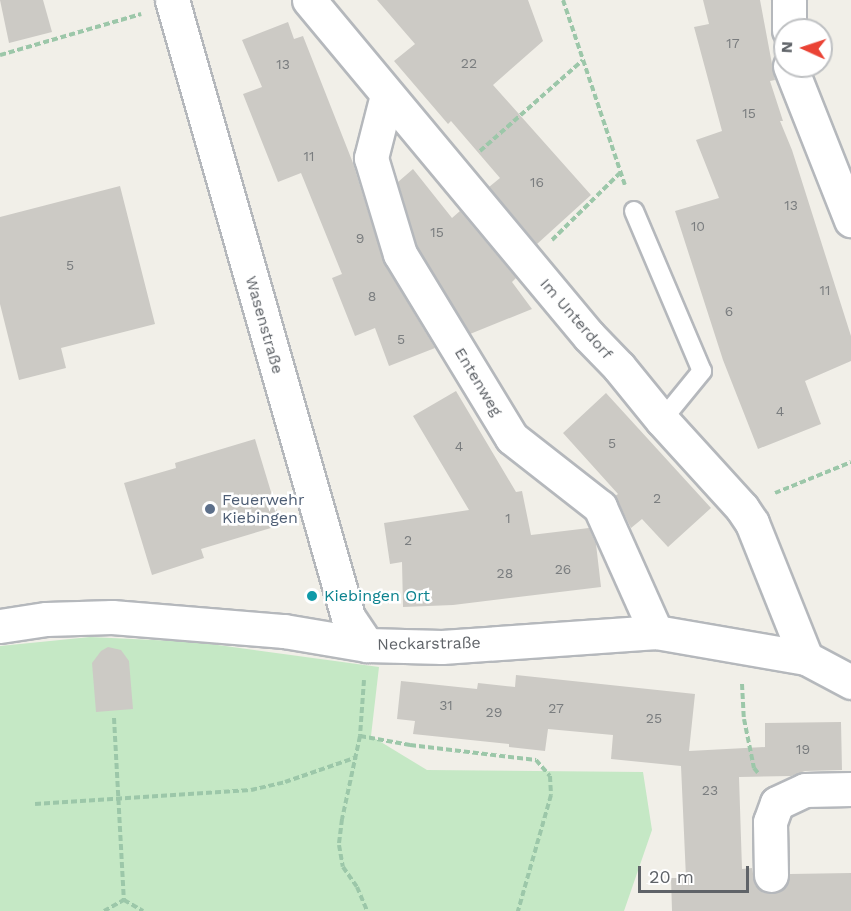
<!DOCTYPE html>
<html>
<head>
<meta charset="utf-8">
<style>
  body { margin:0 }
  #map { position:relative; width:851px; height:911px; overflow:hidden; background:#f1efe8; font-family:"Work Sans",sans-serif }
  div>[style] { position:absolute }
  .green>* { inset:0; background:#c5e8c5 }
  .building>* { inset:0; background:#cccac5 }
  .path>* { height:4px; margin-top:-2px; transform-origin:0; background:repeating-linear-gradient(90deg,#9cc7a9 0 6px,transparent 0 9px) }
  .roads { filter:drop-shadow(2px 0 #b5b8bc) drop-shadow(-2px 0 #b5b8bc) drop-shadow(0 2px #b5b8bc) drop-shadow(0 -2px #b5b8bc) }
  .lane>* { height:18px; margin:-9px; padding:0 9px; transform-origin:9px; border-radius:9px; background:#fff }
  .street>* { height:33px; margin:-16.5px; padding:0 16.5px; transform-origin:16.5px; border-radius:16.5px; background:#fff }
  .dots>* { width:16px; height:16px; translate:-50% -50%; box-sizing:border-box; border:3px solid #fff; border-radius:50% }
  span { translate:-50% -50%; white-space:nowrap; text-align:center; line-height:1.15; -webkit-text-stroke:5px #fff; paint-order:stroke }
  .number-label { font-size:14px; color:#7a7d7f }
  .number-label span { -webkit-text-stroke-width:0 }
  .street-label { font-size:16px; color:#5f6368 }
  .service-label { font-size:16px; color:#4e5e75 }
  .left { translate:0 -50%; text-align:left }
  .culture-label { font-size:16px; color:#0d838f }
  .north { position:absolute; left:773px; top:18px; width:60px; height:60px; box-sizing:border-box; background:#fff; border:2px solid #bfc1c3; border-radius:50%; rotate:273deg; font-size:16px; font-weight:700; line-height:24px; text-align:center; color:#5f6368 }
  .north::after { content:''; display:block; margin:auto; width:21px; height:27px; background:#ea4335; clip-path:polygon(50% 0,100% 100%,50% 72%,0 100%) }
  .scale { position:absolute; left:638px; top:866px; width:111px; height:27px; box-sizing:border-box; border:3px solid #5f6368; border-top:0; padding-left:8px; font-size:18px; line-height:21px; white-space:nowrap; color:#5f6368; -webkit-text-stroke:4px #fff; paint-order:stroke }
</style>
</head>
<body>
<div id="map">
  <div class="green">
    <i style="clip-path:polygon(90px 637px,196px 642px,379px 667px,371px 736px,427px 770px,643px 772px,652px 830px,624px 911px,0 911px,0 646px)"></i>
  </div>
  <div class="building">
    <i style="clip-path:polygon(0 0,43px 0,52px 32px,9px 43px)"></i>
    <i style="clip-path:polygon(377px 0,528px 0,543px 41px,493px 85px,591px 195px,537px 244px,489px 187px,500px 178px,451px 121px,448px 124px,394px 61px,415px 44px)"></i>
    <i style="clip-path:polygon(703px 0,760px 0,775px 80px,770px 81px,783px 121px,780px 121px,792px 150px,851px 336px,851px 361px,805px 381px,821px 424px,758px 449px,723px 360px,675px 211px,719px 198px,696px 140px,722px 131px,694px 27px,709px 24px)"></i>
    <i style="clip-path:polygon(288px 22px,294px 39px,303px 36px,353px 163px,384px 263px,435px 348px,389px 366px,375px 328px,355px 336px,332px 278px,342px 274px,301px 173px,278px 182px,243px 94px,262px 87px,242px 40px)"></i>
    <i style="clip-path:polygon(413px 169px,452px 218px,460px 211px,516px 278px,512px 282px,532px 309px,470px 334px,417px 246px,398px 182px)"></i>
    <i style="clip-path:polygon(120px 186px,155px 324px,61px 348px,66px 368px,19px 380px,0 304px,0 217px)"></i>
    <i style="clip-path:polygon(456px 391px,516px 492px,522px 491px,531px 535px,589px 528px,596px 544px,601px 587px,453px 605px,403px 607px,402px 562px,390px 564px,384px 523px,469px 510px,413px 416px)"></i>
    <i style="clip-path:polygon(606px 393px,711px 508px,668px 547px,642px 519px,631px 528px,615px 496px,618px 494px,563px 433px)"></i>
    <i style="clip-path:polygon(255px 439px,281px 525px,201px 549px,204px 558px,152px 575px,124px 483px,176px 468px,175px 463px)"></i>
    <i style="clip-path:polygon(108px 647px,121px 650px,129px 661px,133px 709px,96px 712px,92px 663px,101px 651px)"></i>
    <i style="clip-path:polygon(516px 675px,695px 694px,689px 751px,765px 747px,765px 723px,841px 722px,842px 770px,805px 771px,791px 776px,739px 777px,742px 869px,752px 868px,755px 885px,762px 892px,771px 894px,780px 891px,787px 885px,790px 874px,851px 873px,851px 911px,672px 911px,671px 878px,686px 878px,681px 766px,611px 759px,613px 735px,548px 729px,545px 751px,509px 747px,509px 744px,413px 734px,415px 721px,397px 719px,401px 681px,477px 689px,478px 683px,515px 687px)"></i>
  </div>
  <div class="path">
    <i style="left:563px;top:0;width:195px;rotate:71.5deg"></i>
    <i style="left:0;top:55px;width:147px;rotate:-16.2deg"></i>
    <i style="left:480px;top:151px;width:137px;rotate:-41.5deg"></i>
    <i style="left:552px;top:240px;width:95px;rotate:-44.6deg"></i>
    <i style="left:775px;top:493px;width:82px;rotate:-22.2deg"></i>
    <i style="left:364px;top:680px;width:56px;rotate:94.1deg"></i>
    <i style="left:360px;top:736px;width:51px;rotate:10.2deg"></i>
    <i style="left:410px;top:745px;width:127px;rotate:6.8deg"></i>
    <i style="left:536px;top:760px;width:21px;rotate:49deg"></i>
    <i style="left:550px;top:776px;width:19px;rotate:87deg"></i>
    <i style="left:551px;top:795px;width:121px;rotate:105.9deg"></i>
    <i style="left:742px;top:684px;width:35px;rotate:87deg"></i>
    <i style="left:744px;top:719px;width:50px;rotate:78.5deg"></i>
    <i style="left:754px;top:768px;width:6px;rotate:51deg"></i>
    <i style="left:114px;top:718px;width:182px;rotate:86.9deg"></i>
    <i style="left:124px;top:900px;width:22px;rotate:30deg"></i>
    <i style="left:360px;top:736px;width:85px;rotate:102.2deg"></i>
    <i style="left:342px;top:819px;width:26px;rotate:97deg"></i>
    <i style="left:339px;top:845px;width:22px;rotate:80deg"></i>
    <i style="left:343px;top:867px;width:24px;rotate:55deg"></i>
    <i style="left:357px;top:887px;width:26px;rotate:67deg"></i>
    <i style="left:35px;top:804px;width:216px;rotate:-3.7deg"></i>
    <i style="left:251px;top:790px;width:35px;rotate:-13deg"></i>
    <i style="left:285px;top:782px;width:76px;rotate:-19.1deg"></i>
    <i style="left:104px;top:911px;width:23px;rotate:-29deg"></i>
  </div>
  <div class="roads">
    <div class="lane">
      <i style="left:634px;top:211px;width:174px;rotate:67deg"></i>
      <i style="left:702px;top:371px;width:63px;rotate:129.2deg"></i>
    </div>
    <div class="street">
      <i style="left:172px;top:0;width:642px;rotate:74.08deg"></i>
      <i style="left:348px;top:617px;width:34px;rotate:56deg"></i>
      <i style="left:309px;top:0;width:437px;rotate:50.2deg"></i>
      <i style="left:589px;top:336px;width:43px;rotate:45.9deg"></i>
      <i style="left:619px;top:367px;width:68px;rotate:50.9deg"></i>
      <i style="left:662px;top:420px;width:119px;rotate:47.7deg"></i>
      <i style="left:742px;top:508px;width:18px;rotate:56deg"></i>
      <i style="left:752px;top:523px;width:145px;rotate:68.2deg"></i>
      <i style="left:789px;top:0;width:30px;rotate:90deg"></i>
      <i style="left:790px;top:66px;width:166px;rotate:68.4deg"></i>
      <i style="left:387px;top:95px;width:65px;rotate:104.3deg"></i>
      <i style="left:371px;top:158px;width:100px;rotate:73.2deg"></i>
      <i style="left:400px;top:254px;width:215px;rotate:58.7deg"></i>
      <i style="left:512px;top:438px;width:112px;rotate:38.1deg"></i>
      <i style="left:600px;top:507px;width:137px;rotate:65.9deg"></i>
      <i style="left:0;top:626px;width:47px;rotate:-8.7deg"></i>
      <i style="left:46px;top:619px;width:66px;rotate:-1.7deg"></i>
      <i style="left:112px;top:617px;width:173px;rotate:4.7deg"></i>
      <i style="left:284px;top:631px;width:84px;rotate:9.6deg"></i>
      <i style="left:367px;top:645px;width:75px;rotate:1.5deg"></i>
      <i style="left:442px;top:647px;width:215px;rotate:-4deg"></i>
      <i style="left:656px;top:632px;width:152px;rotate:9.8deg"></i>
      <i style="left:806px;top:658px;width:51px;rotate:28.1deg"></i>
      <i style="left:771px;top:875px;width:53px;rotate:-91.1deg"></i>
      <i style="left:770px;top:822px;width:20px;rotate:-70deg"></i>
      <i style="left:777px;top:803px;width:31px;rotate:-25deg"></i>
      <i style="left:805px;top:790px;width:46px;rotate:-1.2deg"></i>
    </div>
  </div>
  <div class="dots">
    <i style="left:210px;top:509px;background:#5c6f8a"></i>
    <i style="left:312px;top:596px;background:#0f9aa8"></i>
  </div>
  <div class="number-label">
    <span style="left:733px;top:43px">17</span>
    <span style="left:469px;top:63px">22</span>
    <span style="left:283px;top:64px">13</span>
    <span style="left:749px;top:113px">15</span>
    <span style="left:309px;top:156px">11</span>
    <span style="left:537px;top:182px">16</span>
    <span style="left:791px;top:205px">13</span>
    <span style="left:698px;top:226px">10</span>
    <span style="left:437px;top:232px">15</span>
    <span style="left:360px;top:238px">9</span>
    <span style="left:70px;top:265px">5</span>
    <span style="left:825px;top:290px">11</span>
    <span style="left:372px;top:296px">8</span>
    <span style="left:729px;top:311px">6</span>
    <span style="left:401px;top:339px">5</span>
    <span style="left:780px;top:411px">4</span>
    <span style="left:612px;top:443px">5</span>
    <span style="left:459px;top:446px">4</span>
    <span style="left:657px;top:498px">2</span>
    <span style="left:508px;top:518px">1</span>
    <span style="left:408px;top:540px">2</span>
    <span style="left:563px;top:569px">26</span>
    <span style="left:505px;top:573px">28</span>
    <span style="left:446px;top:705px">31</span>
    <span style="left:556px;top:708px">27</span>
    <span style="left:494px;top:712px">29</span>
    <span style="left:654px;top:718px">25</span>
    <span style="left:803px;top:749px">19</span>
    <span style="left:710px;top:790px">23</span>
  </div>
  <div class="street-label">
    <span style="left:576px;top:319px;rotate:49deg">Im Unterdorf</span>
    <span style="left:264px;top:325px;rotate:74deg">Wasenstraße</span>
    <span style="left:478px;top:382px;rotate:59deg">Entenweg</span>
    <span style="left:429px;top:644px;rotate:-1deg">Neckarstraße</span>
  </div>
  <div class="service-label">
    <span class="left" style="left:222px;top:509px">Feuerwehr<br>Kiebingen</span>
  </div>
  <div class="culture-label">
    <span class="left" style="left:324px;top:596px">Kiebingen Ort</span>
  </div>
  <div class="north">N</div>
  <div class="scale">20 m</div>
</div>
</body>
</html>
